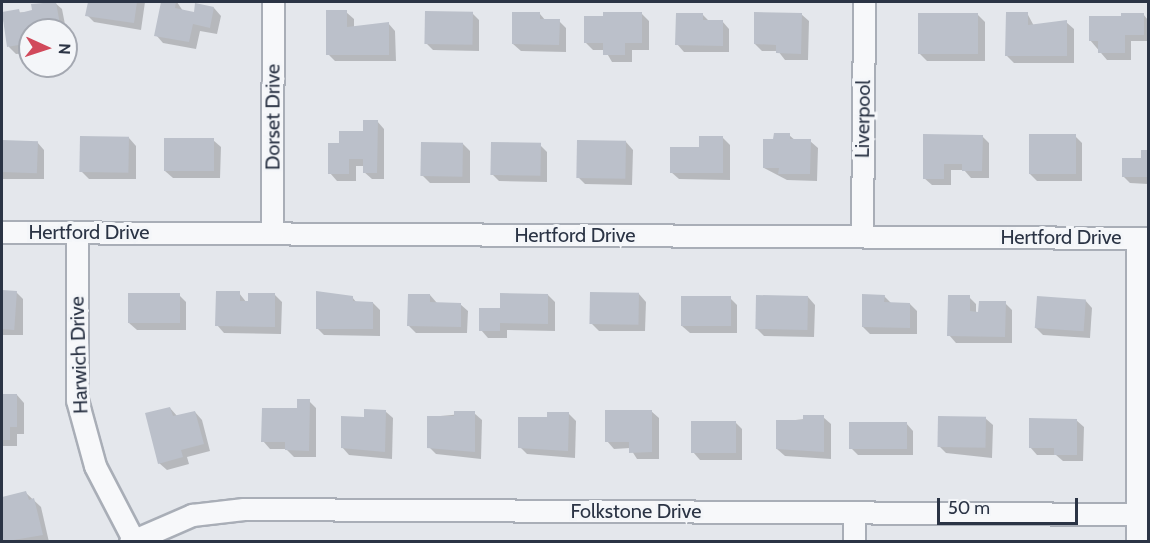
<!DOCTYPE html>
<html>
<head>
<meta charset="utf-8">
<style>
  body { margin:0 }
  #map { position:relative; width:1150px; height:543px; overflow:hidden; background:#e4e7ec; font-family:Cabin,sans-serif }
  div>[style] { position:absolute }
  .shadow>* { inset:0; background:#0003 }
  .building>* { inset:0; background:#bbc0ca; transform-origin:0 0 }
  .roads { filter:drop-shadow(2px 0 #a9aeb7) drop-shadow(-2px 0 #a9aeb7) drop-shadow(0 2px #a9aeb7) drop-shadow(0 -2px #a9aeb7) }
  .street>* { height:21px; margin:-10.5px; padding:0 10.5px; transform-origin:10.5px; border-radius:10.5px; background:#f7f8fa }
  span { translate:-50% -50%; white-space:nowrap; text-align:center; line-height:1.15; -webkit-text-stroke:6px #f4f6f9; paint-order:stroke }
  .street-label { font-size:20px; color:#2b3445 }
  .frame { position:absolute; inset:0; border:3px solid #2b3445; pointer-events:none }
  .north { position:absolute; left:18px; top:18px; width:60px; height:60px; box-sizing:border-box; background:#f4f6f9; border:2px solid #a4a8b1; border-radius:50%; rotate:93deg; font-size:16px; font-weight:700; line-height:24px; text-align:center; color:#2b3445 }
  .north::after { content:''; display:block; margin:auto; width:21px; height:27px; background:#d1495b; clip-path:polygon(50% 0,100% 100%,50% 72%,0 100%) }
  .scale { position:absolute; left:937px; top:498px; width:141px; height:27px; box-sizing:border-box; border:3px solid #2b3445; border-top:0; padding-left:8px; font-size:18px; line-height:21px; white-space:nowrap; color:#2b3445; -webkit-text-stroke:4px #f4f6f9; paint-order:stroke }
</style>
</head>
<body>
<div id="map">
  <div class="shadow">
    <i style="clip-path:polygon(54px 2px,62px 9px,70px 50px,66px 50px,66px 30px,30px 30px,30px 53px,16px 54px,9px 47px,2px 13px,34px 12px,33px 5px)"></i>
    <i style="clip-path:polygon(89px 2px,145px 2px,141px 30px,94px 22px,87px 15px)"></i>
    <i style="clip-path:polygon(163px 2px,177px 2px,183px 11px,195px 14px,214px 8px,221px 16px,217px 34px,200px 31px,196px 49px,163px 43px,156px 35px)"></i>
    <i style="clip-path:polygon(346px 12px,354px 19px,354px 27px,388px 23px,395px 31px,396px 61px,335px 61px,328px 54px)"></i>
    <i style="clip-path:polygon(472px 13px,479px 20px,479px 51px,433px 50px,426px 43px)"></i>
    <i style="clip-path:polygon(1027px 13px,1034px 26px,1066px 22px,1074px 29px,1074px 63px,1014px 63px,1007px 56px)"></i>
    <i style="clip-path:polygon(540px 14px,546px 21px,559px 21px,566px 28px,566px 52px,521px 51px,513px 44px)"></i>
    <i style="clip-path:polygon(642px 14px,649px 21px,649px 50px,632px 50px,632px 62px,612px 62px,605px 50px,593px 50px,585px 42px)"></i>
    <i style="clip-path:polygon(801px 14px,809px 21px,808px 60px,785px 60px,778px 51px,762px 51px,755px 44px)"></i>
    <i style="clip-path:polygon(1143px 14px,1148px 20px,1148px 41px,1131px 41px,1131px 60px,1107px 60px,1090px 40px,1122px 18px)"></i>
    <i style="clip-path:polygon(703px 15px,709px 21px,722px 21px,729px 29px,729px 52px,684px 52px,677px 44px)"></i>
    <i style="clip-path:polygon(978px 15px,985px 22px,985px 61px,927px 61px,920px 54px)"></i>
    <i style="clip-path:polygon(377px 121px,384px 129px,384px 179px,372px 179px,364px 172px,364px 166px,356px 166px,356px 181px,337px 181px,330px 173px)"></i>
    <i style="clip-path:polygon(789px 135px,796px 141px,810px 141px,818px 148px,817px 181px,787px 180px,764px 168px,775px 141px)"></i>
    <i style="clip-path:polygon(982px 136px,989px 143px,989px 178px,971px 178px,964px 170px,951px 170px,951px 185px,932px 185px,924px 178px)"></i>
    <i style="clip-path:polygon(1075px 136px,1082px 143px,1082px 181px,1037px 181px,1030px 174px)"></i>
    <i style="clip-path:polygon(129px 138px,136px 146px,136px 179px,89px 179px,82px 172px)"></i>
    <i style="clip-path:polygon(723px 138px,730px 145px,730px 180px,679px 179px,671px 172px,700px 148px)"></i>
    <i style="clip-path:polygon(213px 140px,221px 147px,220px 178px,173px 178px,165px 171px)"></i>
    <i style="clip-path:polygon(2px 142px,37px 142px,44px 150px,44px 179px,2px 179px)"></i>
    <i style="clip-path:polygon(626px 142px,633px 150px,632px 185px,585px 184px,578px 177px)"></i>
    <i style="clip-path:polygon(463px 144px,470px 151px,470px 183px,430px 183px,422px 175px)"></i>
    <i style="clip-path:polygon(540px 145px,547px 152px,547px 182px,499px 181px,492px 174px)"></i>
    <i style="clip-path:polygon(1143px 152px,1148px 152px,1148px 184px,1130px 183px,1123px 176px,1142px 160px)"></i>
    <i style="clip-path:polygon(2px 292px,16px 292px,23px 299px,23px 335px,2px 335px)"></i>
    <i style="clip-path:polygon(239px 293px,247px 303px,275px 295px,282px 302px,281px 334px,224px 333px,217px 325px)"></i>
    <i style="clip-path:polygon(639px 294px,646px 302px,645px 331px,599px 331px,592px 324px)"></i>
    <i style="clip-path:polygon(179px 295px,186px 302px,186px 330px,137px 330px,129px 323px)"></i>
    <i style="clip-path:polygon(430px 295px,437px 303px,460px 304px,468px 311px,467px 333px,416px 333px,409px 326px)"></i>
    <i style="clip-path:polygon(548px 295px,555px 302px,555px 331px,507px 330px,507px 338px,488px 338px,481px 330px)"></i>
    <i style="clip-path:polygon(884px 296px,892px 304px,910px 304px,917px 311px,917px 334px,870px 334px,863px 327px)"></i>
    <i style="clip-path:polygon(352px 297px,357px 303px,373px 303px,380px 310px,380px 336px,324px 335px,317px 328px)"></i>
    <i style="clip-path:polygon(808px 297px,815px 305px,814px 337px,764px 336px,757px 329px)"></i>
    <i style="clip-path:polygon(969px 297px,976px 304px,976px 313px,1005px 303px,1012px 310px,1012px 343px,956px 343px,949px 335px)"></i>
    <i style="clip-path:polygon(730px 298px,737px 305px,737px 333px,690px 333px,682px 326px)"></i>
    <i style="clip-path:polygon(1085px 300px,1092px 308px,1090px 338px,1043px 335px,1036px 328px)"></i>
    <i style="clip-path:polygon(2px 395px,17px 395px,24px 403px,24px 434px,17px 434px,17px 446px,2px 446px)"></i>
    <i style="clip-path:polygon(309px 401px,316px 408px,316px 457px,294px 457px,286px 449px,270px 449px,263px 441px)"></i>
    <i style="clip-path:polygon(170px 408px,178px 417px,195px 412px,202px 420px,210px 451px,187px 457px,189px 464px,167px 470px,159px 463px)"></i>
    <i style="clip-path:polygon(385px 411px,393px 418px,392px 459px,349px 455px,342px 447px,366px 418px)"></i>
    <i style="clip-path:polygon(651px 411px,659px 418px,659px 459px,637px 459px,630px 448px,614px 449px,607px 441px)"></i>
    <i style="clip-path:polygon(474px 413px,482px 420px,481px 459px,436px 454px,429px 447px,429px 417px)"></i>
    <i style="clip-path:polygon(568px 413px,576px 421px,575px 458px,527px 454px,520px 447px,548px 419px)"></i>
    <i style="clip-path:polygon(823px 417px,831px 424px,831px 459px,785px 456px,777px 449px,777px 422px)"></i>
    <i style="clip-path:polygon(985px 418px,993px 425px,992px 458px,946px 453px,939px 446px)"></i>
    <i style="clip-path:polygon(1076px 420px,1084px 427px,1083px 461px,1063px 461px,1056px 455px,1037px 455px,1030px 447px)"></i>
    <i style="clip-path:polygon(735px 422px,742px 429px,742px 460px,700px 460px,693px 452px)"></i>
    <i style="clip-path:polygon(906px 423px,913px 431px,913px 455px,858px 455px,851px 448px)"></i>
    <i style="clip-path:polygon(25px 492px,41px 507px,49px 542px,2px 542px,2px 498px)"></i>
  </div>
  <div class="building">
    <i style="clip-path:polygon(56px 2px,61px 30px,30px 30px,30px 43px,7px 47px,2px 12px,19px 9px,20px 13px,32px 10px,31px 4px)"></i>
    <i style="clip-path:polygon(88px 2px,137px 2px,134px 23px,85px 16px)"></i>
    <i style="clip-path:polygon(161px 2px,176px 2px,175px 8px,194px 12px,195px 3px,214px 7px,210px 28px,193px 24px,189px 42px,154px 36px)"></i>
    <i style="clip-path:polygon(326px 10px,347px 10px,347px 27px,389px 22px,389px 55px,326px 55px)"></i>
    <i style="left:425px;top:11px;width:48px;height:33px;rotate:1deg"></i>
    <i style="clip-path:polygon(512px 12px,540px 12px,540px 19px,560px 19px,559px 45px,512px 44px)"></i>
    <i style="clip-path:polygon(603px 12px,642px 12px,642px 43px,625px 43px,625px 55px,603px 55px,603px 43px,584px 43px,584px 16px,603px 16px)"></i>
    <i style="clip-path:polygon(754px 12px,802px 13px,801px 54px,776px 53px,776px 45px,754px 44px)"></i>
    <i style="clip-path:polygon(1006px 12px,1028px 12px,1028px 25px,1067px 20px,1067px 56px,1005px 56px)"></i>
    <i style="clip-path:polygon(676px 13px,703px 13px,703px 20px,723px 20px,723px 46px,675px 45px)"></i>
    <i style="left:918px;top:13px;width:60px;height:41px"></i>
    <i style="clip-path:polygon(1121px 13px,1144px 13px,1144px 35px,1125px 35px,1125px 53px,1098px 53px,1098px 41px,1089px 41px,1089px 16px,1121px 16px)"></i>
    <i style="clip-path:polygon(363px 120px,378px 120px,377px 173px,363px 173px,363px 159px,349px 159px,349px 174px,328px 174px,328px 143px,339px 143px,339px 131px,363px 131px)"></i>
    <i style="clip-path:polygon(774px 133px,790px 133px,790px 139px,811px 139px,810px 174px,778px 174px,779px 168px,763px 168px,763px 139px,773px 139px)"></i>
    <i style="clip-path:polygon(923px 134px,983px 135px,982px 171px,962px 171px,962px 164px,944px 164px,944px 179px,923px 179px)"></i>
    <i style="left:1029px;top:134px;width:47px;height:40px"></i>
    <i style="left:80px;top:136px;width:49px;height:36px;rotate:1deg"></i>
    <i style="clip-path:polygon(699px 136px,723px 136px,723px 173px,670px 173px,670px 147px,699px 147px)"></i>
    <i style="left:164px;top:138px;width:50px;height:33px"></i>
    <i style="left:2px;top:140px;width:36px;height:32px;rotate:2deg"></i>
    <i style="left:577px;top:140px;width:49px;height:38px;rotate:1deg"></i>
    <i style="left:421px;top:142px;width:42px;height:34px;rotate:1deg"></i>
    <i style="left:491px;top:142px;width:50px;height:33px;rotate:1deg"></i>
    <i style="clip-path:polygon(1141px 150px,1148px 150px,1148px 177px,1122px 177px,1122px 158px,1141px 158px)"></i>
    <i style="left:2px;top:290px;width:15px;height:39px;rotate:4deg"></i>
    <i style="clip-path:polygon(216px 291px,240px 291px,240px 301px,248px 301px,248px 293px,275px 293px,275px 327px,215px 326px)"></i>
    <i style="clip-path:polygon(316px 291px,353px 296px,353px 301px,373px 302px,373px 329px,316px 329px)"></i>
    <i style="left:590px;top:292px;width:49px;height:32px;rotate:1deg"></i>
    <i style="left:128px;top:293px;width:52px;height:30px"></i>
    <i style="clip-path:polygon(500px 293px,548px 294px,548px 324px,500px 323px,500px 331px,479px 331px,479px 308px,500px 308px)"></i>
    <i style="clip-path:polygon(408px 294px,430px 294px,430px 302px,461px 303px,461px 327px,407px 326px)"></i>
    <i style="clip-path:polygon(862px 294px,885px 295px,884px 302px,910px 303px,910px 328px,862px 327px)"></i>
    <i style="left:756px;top:295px;width:52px;height:34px;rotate:1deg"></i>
    <i style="clip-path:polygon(948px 295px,970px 295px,970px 311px,978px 312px,979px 301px,1006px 301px,1005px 337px,947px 336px)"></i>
    <i style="left:681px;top:296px;width:50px;height:30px"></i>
    <i style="left:1037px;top:296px;width:49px;height:32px;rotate:4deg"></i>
    <i style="clip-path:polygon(2px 394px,17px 394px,17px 427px,10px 427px,10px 440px,2px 440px)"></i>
    <i style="clip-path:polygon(297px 399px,310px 399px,309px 451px,285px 450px,285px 442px,261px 442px,262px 408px,297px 408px)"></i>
    <i style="clip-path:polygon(170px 407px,173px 416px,195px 411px,204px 444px,181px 450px,183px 457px,158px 464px,145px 413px)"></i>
    <i style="clip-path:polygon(364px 409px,386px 410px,385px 452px,341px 448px,341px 416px,364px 417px)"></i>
    <i style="clip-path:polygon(605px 410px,652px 410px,652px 452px,629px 453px,629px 442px,605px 442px)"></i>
    <i style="clip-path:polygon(454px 411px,475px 411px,475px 452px,427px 448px,427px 416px,454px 416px)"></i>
    <i style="clip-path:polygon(547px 412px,569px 412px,568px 451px,518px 448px,518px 417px,547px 417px)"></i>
    <i style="clip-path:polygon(803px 415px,824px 415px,824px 452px,776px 449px,776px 420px,803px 420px)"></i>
    <i style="left:938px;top:416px;width:48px;height:31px;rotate:1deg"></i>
    <i style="clip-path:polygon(1029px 418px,1077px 419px,1077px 455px,1054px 455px,1054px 448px,1029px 448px)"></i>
    <i style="left:691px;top:421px;width:45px;height:32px"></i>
    <i style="left:849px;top:422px;width:58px;height:27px"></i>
    <i style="clip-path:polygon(26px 491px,29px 500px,34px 498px,43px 535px,2px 542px,2px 497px)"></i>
  </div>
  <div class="roads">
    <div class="street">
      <i style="left:2px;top:232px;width:1146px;rotate:0.3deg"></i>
      <i style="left:77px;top:232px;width:168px;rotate:90deg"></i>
      <i style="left:77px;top:400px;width:68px;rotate:74.7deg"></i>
      <i style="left:95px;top:466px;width:82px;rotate:62.5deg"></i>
      <i style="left:272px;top:233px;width:231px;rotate:-89.8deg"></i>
      <i style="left:862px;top:236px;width:234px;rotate:-89.5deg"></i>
      <i style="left:1137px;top:238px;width:304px;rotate:90deg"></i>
      <i style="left:854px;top:512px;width:30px;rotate:90deg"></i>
      <i style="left:130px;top:542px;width:68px;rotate:-23.5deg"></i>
      <i style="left:192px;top:515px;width:52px;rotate:-6.6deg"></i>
      <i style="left:244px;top:509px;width:904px;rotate:0.32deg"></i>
    </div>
  </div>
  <div class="street-label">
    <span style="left:273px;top:117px;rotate:-90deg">Dorset Drive</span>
    <span style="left:863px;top:119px;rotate:-89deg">Liverpool</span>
    <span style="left:89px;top:232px">Hertford Drive</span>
    <span style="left:575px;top:235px">Hertford Drive</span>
    <span style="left:1061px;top:237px">Hertford Drive</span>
    <span style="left:79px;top:355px;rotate:-92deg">Harwich Drive</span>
    <span style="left:636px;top:511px">Folkstone Drive</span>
  </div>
  <div class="frame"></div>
  <div class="north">N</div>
  <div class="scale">50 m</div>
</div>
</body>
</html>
